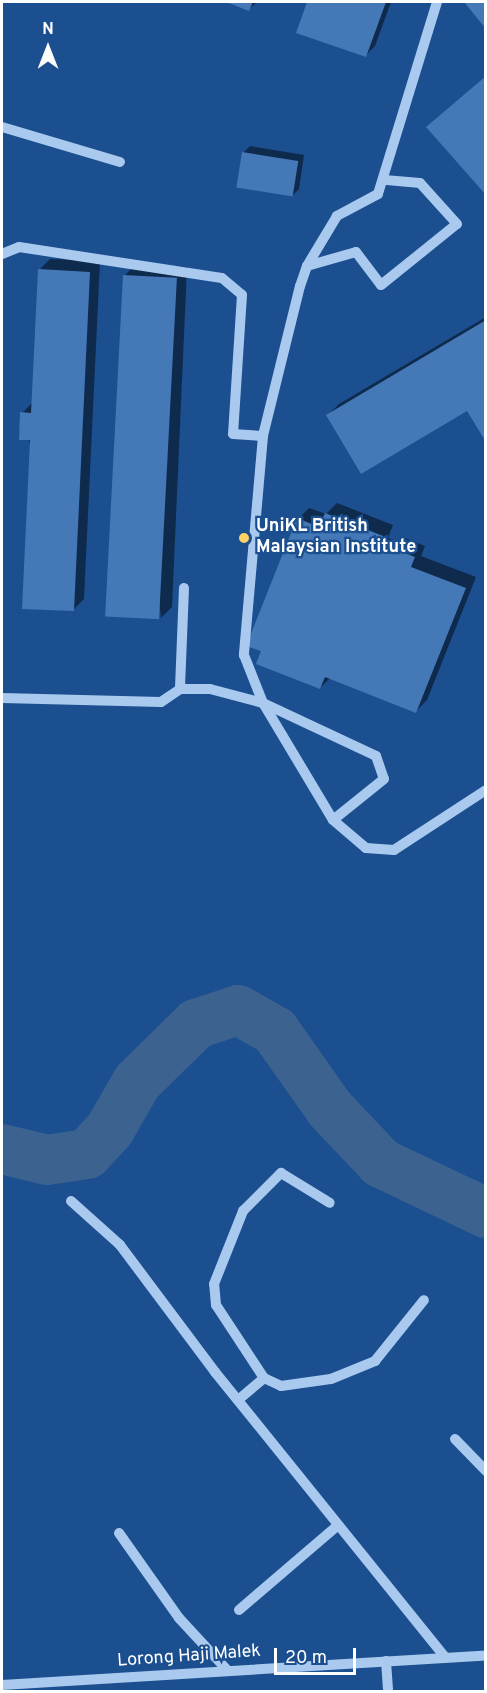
<!DOCTYPE html>
<html>
<head>
<meta charset="utf-8">
<style>
  body { margin:0 }
  #map { position:relative; width:487px; height:1693px; overflow:hidden; background:#1b4f8f; font-family:Overpass,sans-serif }
  div>[style] { position:absolute }
  .shadow>* { inset:0; background:#0007 }
  .river>* { height:50px; margin:-25px; padding:0 25px; transform-origin:25px; border-radius:25px; background:#3c6290 }
  .building>* { inset:0; background:#4478b7; transform-origin:0 0 }
  .minor>* { height:10px; margin:-5px; padding:0 5px; transform-origin:5px; border-radius:5px; background:#a9c9ee }
  .dots>* { width:16px; height:16px; translate:-50% -50%; box-sizing:border-box; border:3px solid #1b4f8f; border-radius:50% }
  span { translate:-50% -50%; white-space:nowrap; text-align:center; line-height:1.15; -webkit-text-stroke:4.5px #1b4f8f; paint-order:stroke }
  .poi-label { font-size:18px; color:#fff; font-weight:700 }
  .left { translate:0 -50%; text-align:left }
  .street-label { font-size:18px; color:#fff }
  .frame { position:absolute; inset:0; border:3px solid #fff; pointer-events:none }
  .north { position:absolute; left:18px; top:18px; width:60px; height:60px; -webkit-text-stroke:4px #1b4f8f; paint-order:stroke; rotate:0deg; font-size:16px; font-weight:700; line-height:24px; text-align:center; color:#fff }
  .north::after { content:''; display:block; margin:auto; width:21px; height:27px; background:#fff; clip-path:polygon(50% 0,100% 100%,50% 72%,0 100%) }
  .scale { position:absolute; left:274px; top:1648px; width:82px; height:27px; box-sizing:border-box; border:3px solid #fff; border-top:0; padding-left:8px; font-size:18px; line-height:21px; white-space:nowrap; color:#fff; -webkit-text-stroke:4px #1b4f8f; paint-order:stroke }
</style>
</head>
<body>
<div id="map">
  <div class="shadow">
    <i style="clip-path:polygon(230px 2px,257px 2px,249px 9px)"></i>
    <i style="clip-path:polygon(309px 2px,391px 2px,375px 46px,366px 55px,298px 32px)"></i>
    <i style="clip-path:polygon(250px 146px,304px 155px,299px 189px,292px 196px,243px 153px)"></i>
    <i style="clip-path:polygon(50px 259px,100px 261px,84px 599px,73px 610px,22px 413px,33px 402px,39px 270px)"></i>
    <i style="clip-path:polygon(135px 265px,187px 267px,172px 607px,161px 618px,124px 276px)"></i>
    <i style="clip-path:polygon(486px 317px,486px 439px,468px 409px,328px 415px,339px 404px)"></i>
    <i style="clip-path:polygon(337px 503px,393px 525px,388px 538px,400px 543px,405px 538px,425px 546px,421px 556px,476px 577px,427px 700px,416px 711px,330px 678px,320px 688px,298px 519px,309px 508px,326px 514px)"></i>
  </div>
  <div class="river">
    <i style="left:2px;top:1149px;width:46px;rotate:13.7deg"></i>
    <i style="left:47px;top:1160px;width:40px;rotate:-8.5deg"></i>
    <i style="left:87px;top:1154px;width:34px;rotate:-47deg"></i>
    <i style="left:110px;top:1129px;width:54px;rotate:-60.1deg"></i>
    <i style="left:137px;top:1082px;width:83px;rotate:-44.5deg"></i>
    <i style="left:196px;top:1024px;width:44px;rotate:-18.4deg"></i>
    <i style="left:238px;top:1010px;width:43px;rotate:29.6deg"></i>
    <i style="left:275px;top:1031px;width:95px;rotate:54.8deg"></i>
    <i style="left:330px;top:1109px;width:74px;rotate:46.6deg"></i>
    <i style="left:381px;top:1163px;width:116px;rotate:25.5deg"></i>
  </div>
  <div class="building">
    <i style="clip-path:polygon(226px 2px,253px 2px,249px 11px)"></i>
    <i style="clip-path:polygon(307px 2px,386px 2px,366px 57px,296px 33px)"></i>
    <i style="clip-path:polygon(464px 2px,486px 2px,486px 29px)"></i>
    <i style="clip-path:polygon(486px 76px,486px 195px,426px 127px)"></i>
    <i style="left:242px;top:152px;width:57px;height:36px;rotate:9deg"></i>
    <i style="clip-path:polygon(38px 269px,90px 272px,74px 611px,22px 609px,30px 440px,19px 440px,20px 412px,31px 413px)"></i>
    <i style="left:123px;top:275px;width:54px;height:342px;rotate:3deg"></i>
    <i style="clip-path:polygon(486px 320px,486px 442px,467px 411px,361px 474px,326px 415px)"></i>
    <i style="clip-path:polygon(325px 513px,383px 536px,378px 549px,390px 554px,393px 548px,415px 557px,411px 567px,466px 588px,416px 713px,325px 677px,320px 689px,256px 664px,261px 651px,246px 646px,297px 518px,319px 527px)"></i>
  </div>
  <div class="minor">
    <i style="left:437px;top:2px;width:201px;rotate:107.1deg"></i>
    <i style="left:378px;top:194px;width:47px;rotate:151.8deg"></i>
    <i style="left:337px;top:216px;width:58px;rotate:121deg"></i>
    <i style="left:307px;top:266px;width:21px;rotate:109deg"></i>
    <i style="left:300px;top:286px;width:154px;rotate:103.9deg"></i>
    <i style="left:263px;top:436px;width:220px;rotate:95deg"></i>
    <i style="left:244px;top:655px;width:52px;rotate:68.4deg"></i>
    <i style="left:263px;top:703px;width:136px;rotate:59.1deg"></i>
    <i style="left:333px;top:820px;width:43px;rotate:40.3deg"></i>
    <i style="left:366px;top:848px;width:28px;rotate:4deg"></i>
    <i style="left:394px;top:850px;width:110px;rotate:-33.1deg"></i>
    <i style="left:2px;top:127px;width:123px;rotate:16.5deg"></i>
    <i style="left:2px;top:254px;width:18px;rotate:-22deg"></i>
    <i style="left:19px;top:247px;width:205px;rotate:8.7deg"></i>
    <i style="left:222px;top:278px;width:26px;rotate:40deg"></i>
    <i style="left:242px;top:295px;width:139px;rotate:93.7deg"></i>
    <i style="left:233px;top:434px;width:30px;rotate:4deg"></i>
    <i style="left:307px;top:266px;width:51px;rotate:-15.9deg"></i>
    <i style="left:356px;top:252px;width:41px;rotate:52.9deg"></i>
    <i style="left:381px;top:285px;width:97px;rotate:-38.8deg"></i>
    <i style="left:457px;top:224px;width:55px;rotate:-132.1deg"></i>
    <i style="left:420px;top:183px;width:36px;rotate:-175deg"></i>
    <i style="left:184px;top:588px;width:101px;rotate:92.3deg"></i>
    <i style="left:180px;top:689px;width:30px"></i>
    <i style="left:210px;top:689px;width:55px;rotate:14.8deg"></i>
    <i style="left:263px;top:703px;width:125px;rotate:25.1deg"></i>
    <i style="left:376px;top:756px;width:24px;rotate:71deg"></i>
    <i style="left:384px;top:779px;width:65px;rotate:141.2deg"></i>
    <i style="left:2px;top:698px;width:159px;rotate:1.4deg"></i>
    <i style="left:161px;top:702px;width:23px;rotate:-34deg"></i>
    <i style="left:71px;top:1201px;width:66px;rotate:41.9deg"></i>
    <i style="left:120px;top:1245px;width:159px;rotate:53.2deg"></i>
    <i style="left:215px;top:1372px;width:366px;rotate:51.1deg"></i>
    <i style="left:264px;top:1378px;width:87px;rotate:-123.3deg"></i>
    <i style="left:216px;top:1305px;width:21px;rotate:-95deg"></i>
    <i style="left:214px;top:1284px;width:79px;rotate:-68.3deg"></i>
    <i style="left:243px;top:1211px;width:54px;rotate:-45deg"></i>
    <i style="left:281px;top:1173px;width:57px;rotate:31.5deg"></i>
    <i style="left:238px;top:1400px;width:34px;rotate:-40deg"></i>
    <i style="left:264px;top:1378px;width:19px;rotate:25deg"></i>
    <i style="left:281px;top:1386px;width:50px;rotate:-8deg"></i>
    <i style="left:331px;top:1379px;width:48px;rotate:-22.2deg"></i>
    <i style="left:375px;top:1361px;width:78px;rotate:-51.2deg"></i>
    <i style="left:455px;top:1439px;width:45px;rotate:45.9deg"></i>
    <i style="left:119px;top:1533px;width:104px;rotate:54.8deg"></i>
    <i style="left:179px;top:1618px;width:72px;rotate:47.2deg"></i>
    <i style="left:239px;top:1610px;width:130px;rotate:-40.6deg"></i>
    <i style="left:386px;top:1661px;width:31px;rotate:86deg"></i>
    <i style="left:2px;top:1685px;width:485px;rotate:-3.5deg"></i>
  </div>
  <div class="dots">
    <i style="left:244px;top:538px;background:#ffd166"></i>
  </div>
  <div class="poi-label">
    <span class="left" style="left:256px;top:538px">UniKL British<br>Malaysian Institute</span>
  </div>
  <div class="street-label">
    <span style="left:189px;top:1657px;rotate:-4deg">Lorong Haji Malek</span>
  </div>
  <div class="frame"></div>
  <div class="north">N</div>
  <div class="scale">20 m</div>
</div>
</body>
</html>
